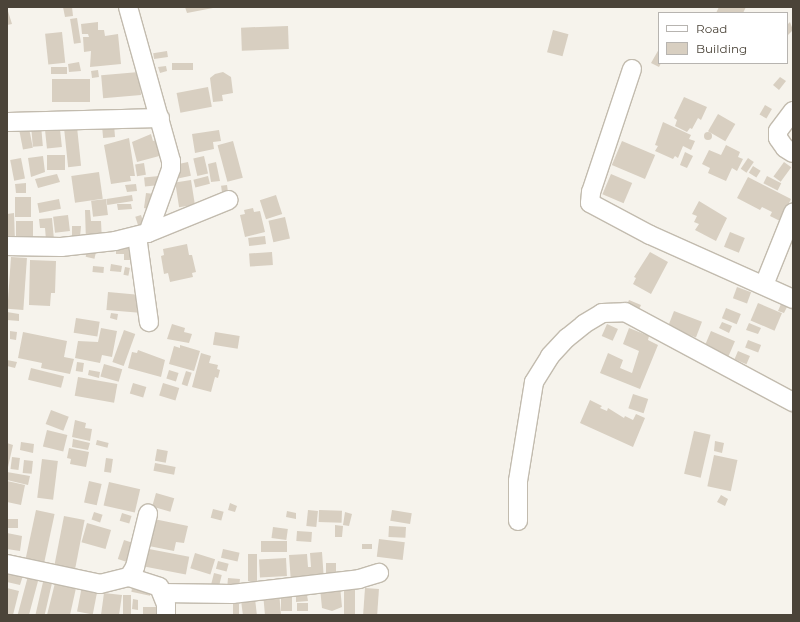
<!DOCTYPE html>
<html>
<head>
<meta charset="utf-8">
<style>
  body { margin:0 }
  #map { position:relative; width:800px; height:622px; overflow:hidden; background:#f6f3ec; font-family:Montserrat,sans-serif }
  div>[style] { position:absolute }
  .building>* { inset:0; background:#d8cfc1; transform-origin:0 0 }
  .round { border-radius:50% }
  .roads { filter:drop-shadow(1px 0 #c2bbae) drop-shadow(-1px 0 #c2bbae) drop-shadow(0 1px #c2bbae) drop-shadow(0 -1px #c2bbae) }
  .minor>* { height:18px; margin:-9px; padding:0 9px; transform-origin:9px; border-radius:9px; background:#fff }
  span { translate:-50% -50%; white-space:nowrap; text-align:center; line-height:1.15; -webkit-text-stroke:3.5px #fff; paint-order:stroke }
  .frame { position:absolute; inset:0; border:8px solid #4b4439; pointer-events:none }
  .legend { position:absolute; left:658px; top:12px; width:130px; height:52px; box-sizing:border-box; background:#fff; border:1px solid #b7b4b0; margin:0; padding:5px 7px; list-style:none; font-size:12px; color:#4b4439 }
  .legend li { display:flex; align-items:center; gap:8px; height:20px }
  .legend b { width:20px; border:1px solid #b7b4b0 }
</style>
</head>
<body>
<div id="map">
  <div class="building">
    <i style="clip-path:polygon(63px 7px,72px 7px,73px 16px,65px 17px)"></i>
    <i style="clip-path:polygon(185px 7px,213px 7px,213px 8px,187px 13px)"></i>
    <i style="clip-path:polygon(719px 7px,746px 7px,743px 13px,716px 13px)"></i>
    <i style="clip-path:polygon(7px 8px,12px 24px,7px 25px)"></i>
    <i style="left:77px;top:18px;width:25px;height:7px;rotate:81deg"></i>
    <i style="clip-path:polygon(98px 22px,98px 30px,104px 30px,105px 36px,118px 34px,121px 64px,90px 67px,91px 51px,84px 52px,83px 37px,89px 37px,88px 34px,82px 34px,81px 24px)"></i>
    <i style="clip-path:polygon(790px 22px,793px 30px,787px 36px,787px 25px)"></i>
    <i style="left:288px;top:26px;width:23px;height:47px;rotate:88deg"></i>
    <i style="left:553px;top:30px;width:16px;height:23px;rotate:15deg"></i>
    <i style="left:62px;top:32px;width:31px;height:17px;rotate:84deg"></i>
    <i style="clip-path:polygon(659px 49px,659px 63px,661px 63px,659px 67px,651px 63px)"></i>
    <i style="left:167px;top:51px;width:6px;height:14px;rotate:81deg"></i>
    <i style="clip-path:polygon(79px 62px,81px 71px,69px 72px,68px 64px)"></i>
    <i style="left:193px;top:63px;width:7px;height:21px;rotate:90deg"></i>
    <i style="clip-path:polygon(166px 66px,167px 71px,160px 73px,158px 67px)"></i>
    <i style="left:67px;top:67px;width:7px;height:16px;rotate:90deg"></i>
    <i style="left:98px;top:70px;width:7px;height:7px;rotate:82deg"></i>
    <i style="left:139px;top:72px;width:23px;height:38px;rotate:85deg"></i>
    <i style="clip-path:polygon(223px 72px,231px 77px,233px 93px,222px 95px,223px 101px,213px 102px,210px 78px,215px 74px)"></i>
    <i style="clip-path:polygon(780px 77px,786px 81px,779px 90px,773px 85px)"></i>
    <i style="left:52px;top:79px;width:38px;height:23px"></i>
    <i style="left:208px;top:87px;width:20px;height:32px;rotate:79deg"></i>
    <i style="clip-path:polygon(684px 97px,707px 107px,701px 120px,698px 118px,692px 129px,690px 128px,687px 132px,675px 126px,677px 120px,674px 118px)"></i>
    <i style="left:765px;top:105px;width:8px;height:11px;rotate:30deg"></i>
    <i style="left:718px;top:114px;width:20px;height:20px;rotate:30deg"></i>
    <i style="clip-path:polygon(663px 122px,691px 135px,689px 139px,695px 141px,691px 150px,683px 146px,678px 158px,675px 156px,673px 159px,655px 151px,658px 146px,655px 145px)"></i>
    <i style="left:41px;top:125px;width:21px;height:10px;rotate:85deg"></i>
    <i style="left:114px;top:125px;width:12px;height:12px;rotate:85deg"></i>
    <i style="left:77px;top:127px;width:39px;height:13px;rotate:84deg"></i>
    <i style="left:29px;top:128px;width:20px;height:10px;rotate:79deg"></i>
    <i style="left:60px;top:129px;width:18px;height:15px;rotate:84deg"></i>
    <i style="clip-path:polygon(219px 130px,221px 141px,213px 142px,214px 149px,195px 153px,192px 134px)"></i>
    <i class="round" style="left:704px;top:132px;width:8px;height:8px"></i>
    <i style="clip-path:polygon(151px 134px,153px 141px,159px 139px,163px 155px,137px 162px,132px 142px)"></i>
    <i style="clip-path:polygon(129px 138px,135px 176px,130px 176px,131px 181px,111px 184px,104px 145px)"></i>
    <i style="left:233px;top:141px;width:38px;height:16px;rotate:75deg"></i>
    <i style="left:622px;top:141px;width:36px;height:26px;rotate:23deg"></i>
    <i style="clip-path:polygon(726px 145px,740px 152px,738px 157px,743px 159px,737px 171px,732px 168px,726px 181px,708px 173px,710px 168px,702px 164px,709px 150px,721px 155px)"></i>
    <i style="clip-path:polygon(685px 152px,693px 156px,687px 168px,680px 165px)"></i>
    <i style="left:47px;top:155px;width:18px;height:15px"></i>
    <i style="clip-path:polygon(43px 156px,45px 172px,31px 177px,28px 158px)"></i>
    <i style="left:204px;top:156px;width:18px;height:11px;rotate:77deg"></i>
    <i style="left:21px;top:158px;width:21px;height:11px;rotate:79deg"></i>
    <i style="left:748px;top:158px;width:7px;height:13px;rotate:34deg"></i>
    <i style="left:188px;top:162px;width:14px;height:12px;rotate:78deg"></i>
    <i style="clip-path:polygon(216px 162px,220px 181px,211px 182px,208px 164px)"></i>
    <i style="left:784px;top:162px;width:9px;height:18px;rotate:36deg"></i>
    <i style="left:144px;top:163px;width:12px;height:9px;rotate:81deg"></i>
    <i style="left:753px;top:166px;width:9px;height:8px;rotate:32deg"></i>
    <i style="left:99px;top:172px;width:27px;height:28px;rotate:82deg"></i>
    <i style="clip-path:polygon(57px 174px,60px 182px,38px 188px,35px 179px)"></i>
    <i style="left:611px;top:174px;width:23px;height:22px;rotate:23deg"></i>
    <i style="left:159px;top:176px;width:9px;height:15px;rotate:84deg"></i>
    <i style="left:208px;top:176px;width:8px;height:15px;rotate:76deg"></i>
    <i style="left:767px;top:176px;width:16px;height:8px;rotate:27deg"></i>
    <i style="clip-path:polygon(748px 177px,791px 199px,780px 221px,770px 216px,772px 212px,762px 207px,760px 210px,737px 198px)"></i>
    <i style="left:191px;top:180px;width:25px;height:16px;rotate:81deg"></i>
    <i style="clip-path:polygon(26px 183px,26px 193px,16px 193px,15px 184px)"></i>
    <i style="clip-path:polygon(136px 184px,137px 191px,127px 192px,125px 185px)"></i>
    <i style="left:227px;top:185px;width:7px;height:6px;rotate:82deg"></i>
    <i style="clip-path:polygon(146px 193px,154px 194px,151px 210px,144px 208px)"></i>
    <i style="left:132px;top:195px;width:6px;height:26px;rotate:81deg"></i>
    <i style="left:276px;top:195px;width:20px;height:17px;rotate:72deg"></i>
    <i style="left:15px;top:197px;width:16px;height:20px"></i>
    <i style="left:59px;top:199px;width:10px;height:22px;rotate:79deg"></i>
    <i style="left:106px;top:199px;width:16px;height:15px;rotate:83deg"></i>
    <i style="clip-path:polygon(699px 201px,727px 218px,716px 241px,695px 230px,699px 224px,694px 222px,697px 216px,692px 214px)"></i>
    <i style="clip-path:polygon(117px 204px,131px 204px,132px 209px,118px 210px)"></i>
    <i style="clip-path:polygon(253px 208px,254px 212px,260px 211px,265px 232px,245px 237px,240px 215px,245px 214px,244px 210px)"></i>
    <i style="clip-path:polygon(85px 210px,90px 210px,91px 221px,101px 221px,102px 241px,86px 242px)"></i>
    <i style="clip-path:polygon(14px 213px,15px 242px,7px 242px,7px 214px)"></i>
    <i style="left:68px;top:215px;width:16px;height:15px;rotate:83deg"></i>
    <i style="left:141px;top:215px;width:13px;height:6px;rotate:72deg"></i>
    <i style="left:285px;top:217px;width:22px;height:17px;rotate:77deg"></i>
    <i style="clip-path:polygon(52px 218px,54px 240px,46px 240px,45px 228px,40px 228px,39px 219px)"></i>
    <i style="left:16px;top:221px;width:17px;height:19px"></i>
    <i style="clip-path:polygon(72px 226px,81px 226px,80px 237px,72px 236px)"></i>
    <i style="left:730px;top:232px;width:16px;height:16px;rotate:22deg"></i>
    <i style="left:265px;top:236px;width:8px;height:17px;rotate:83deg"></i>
    <i style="clip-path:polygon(187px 244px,189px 255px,192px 255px,196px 272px,192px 273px,193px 277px,170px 282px,168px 273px,164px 274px,161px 256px,164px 255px,163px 249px)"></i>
    <i style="clip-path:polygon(116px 248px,131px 248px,131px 260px,124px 260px,124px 254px,116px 254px)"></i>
    <i style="left:87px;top:251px;width:9px;height:6px;rotate:13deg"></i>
    <i style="left:272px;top:252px;width:13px;height:23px;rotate:86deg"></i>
    <i style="clip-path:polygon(650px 252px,668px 262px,651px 294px,633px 284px,636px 278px,634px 277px)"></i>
    <i style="left:11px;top:257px;width:16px;height:52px;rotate:4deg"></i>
    <i style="clip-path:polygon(30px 260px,56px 261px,55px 293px,51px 293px,50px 306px,29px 305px)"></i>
    <i style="clip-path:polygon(111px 264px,122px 266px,121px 272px,110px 271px)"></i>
    <i style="left:93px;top:266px;width:11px;height:6px;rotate:5deg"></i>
    <i style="left:125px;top:267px;width:5px;height:8px;rotate:11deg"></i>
    <i style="left:737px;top:287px;width:15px;height:12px;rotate:20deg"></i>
    <i style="left:108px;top:292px;width:33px;height:18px;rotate:5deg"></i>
    <i style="left:629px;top:300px;width:13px;height:8px;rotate:23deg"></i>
    <i style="left:758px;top:303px;width:26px;height:19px;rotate:23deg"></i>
    <i style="clip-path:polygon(781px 304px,787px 307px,784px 313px,778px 311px)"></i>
    <i style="left:726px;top:308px;width:16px;height:11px;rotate:22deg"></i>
    <i style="left:674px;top:311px;width:30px;height:17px;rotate:21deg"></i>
    <i style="clip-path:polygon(7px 312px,19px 314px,19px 321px,7px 320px)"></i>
    <i style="clip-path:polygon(111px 313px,118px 314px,117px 320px,110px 318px)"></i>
    <i style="left:76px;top:318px;width:24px;height:15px;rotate:9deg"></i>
    <i style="clip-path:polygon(722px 322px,732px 326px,729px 333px,719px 328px)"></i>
    <i style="clip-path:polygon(749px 323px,761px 328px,758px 334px,746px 330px)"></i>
    <i style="clip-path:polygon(172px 324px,185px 328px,184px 332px,192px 334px,189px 343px,167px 339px)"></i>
    <i style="left:607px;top:324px;width:12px;height:13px;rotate:24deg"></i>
    <i style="clip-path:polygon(101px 328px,117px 331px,112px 357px,102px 355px,100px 363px,75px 358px,78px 341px,98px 342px)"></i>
    <i style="clip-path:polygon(629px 328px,649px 336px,648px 340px,658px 345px,640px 389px,600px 373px,608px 353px,623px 360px,620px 368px,632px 373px,639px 351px,623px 344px)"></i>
    <i style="left:124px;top:330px;width:12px;height:34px;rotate:20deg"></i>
    <i style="clip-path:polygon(10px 331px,17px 332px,16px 340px,10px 339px)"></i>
    <i style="left:711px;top:331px;width:26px;height:17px;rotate:23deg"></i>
    <i style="clip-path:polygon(23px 332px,67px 341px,64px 357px,74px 359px,70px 374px,41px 368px,42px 363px,18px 358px)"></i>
    <i style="left:215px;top:332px;width:25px;height:13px;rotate:9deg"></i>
    <i style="left:748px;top:340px;width:14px;height:8px;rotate:21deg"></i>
    <i style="clip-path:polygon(180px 345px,200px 351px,194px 371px,169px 364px,174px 346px,180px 348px)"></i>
    <i style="clip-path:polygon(138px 350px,165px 360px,161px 377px,128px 368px,132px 352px,137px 353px)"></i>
    <i style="left:738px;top:351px;width:13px;height:9px;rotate:23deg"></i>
    <i style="clip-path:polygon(201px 353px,211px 356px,209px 363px,218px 365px,217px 369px,220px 370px,218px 378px,215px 377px,211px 392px,192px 387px)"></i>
    <i style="clip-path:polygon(7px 360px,17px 362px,15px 368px,7px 366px)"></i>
    <i style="left:77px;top:362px;width:7px;height:9px;rotate:8deg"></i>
    <i style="left:104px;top:364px;width:19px;height:13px;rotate:16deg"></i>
    <i style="left:31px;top:368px;width:34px;height:12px;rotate:14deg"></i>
    <i style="clip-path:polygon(89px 370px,100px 372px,99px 378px,88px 375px)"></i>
    <i style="left:169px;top:370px;width:10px;height:9px;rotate:17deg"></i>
    <i style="left:186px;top:371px;width:6px;height:14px;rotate:18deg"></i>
    <i style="left:78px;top:377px;width:40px;height:19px;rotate:10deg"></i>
    <i style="left:133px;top:383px;width:14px;height:11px;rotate:17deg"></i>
    <i style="left:163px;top:383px;width:17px;height:13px;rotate:17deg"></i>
    <i style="left:633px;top:394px;width:16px;height:15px;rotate:18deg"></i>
    <i style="clip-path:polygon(590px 400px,602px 406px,600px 408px,607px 411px,608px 408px,624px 418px,625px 416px,633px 420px,636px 414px,645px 418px,633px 447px,580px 423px)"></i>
    <i style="left:51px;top:410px;width:19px;height:15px;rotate:21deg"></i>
    <i style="clip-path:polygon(75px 420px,86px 423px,85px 428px,92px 429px,90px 441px,72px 437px)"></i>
    <i style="left:47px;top:430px;width:21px;height:17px;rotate:14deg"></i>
    <i style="left:694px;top:431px;width:17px;height:44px;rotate:13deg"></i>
    <i style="clip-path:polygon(73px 439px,90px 443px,88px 450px,72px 447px)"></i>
    <i style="left:97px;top:440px;width:12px;height:5px;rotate:14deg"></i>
    <i style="clip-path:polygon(715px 441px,724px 443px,722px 453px,714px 451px)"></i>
    <i style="clip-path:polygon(21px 442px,34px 444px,33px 453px,20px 450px)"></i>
    <i style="clip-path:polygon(7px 443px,13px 445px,8px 467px,7px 467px)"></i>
    <i style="clip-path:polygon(69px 448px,89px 452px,86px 467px,70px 464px,71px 459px,67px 458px)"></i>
    <i style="left:157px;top:449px;width:11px;height:12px;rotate:10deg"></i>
    <i style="left:714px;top:455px;width:24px;height:32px;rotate:12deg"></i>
    <i style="left:12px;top:457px;width:8px;height:12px;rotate:7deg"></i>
    <i style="left:106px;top:458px;width:7px;height:14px;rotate:8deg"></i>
    <i style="left:42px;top:459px;width:16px;height:39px;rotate:7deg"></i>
    <i style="left:24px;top:460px;width:9px;height:13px;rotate:6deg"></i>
    <i style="left:155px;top:463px;width:21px;height:8px;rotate:11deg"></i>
    <i style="clip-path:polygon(7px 472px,30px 476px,28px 485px,7px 480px)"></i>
    <i style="clip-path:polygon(7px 481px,25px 485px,21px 505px,7px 502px)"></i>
    <i style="left:89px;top:481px;width:13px;height:22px;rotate:13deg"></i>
    <i style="left:109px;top:482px;width:32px;height:24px;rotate:13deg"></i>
    <i style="left:156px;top:493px;width:19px;height:14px;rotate:16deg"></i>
    <i style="clip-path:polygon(721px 495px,728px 499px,725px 506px,717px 502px)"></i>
    <i style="clip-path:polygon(230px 503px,237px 506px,235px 512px,228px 510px)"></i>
    <i style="left:213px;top:509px;width:11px;height:9px;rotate:15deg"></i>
    <i style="left:36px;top:510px;width:19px;height:50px;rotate:12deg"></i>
    <i style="left:308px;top:510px;width:10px;height:16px;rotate:6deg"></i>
    <i style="left:319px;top:510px;width:23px;height:12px;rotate:2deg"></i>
    <i style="left:392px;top:510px;width:20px;height:11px;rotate:9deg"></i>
    <i style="clip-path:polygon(287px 511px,296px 513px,296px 519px,286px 517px)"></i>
    <i style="left:94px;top:512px;width:9px;height:8px;rotate:18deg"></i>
    <i style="clip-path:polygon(345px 512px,352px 514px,349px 526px,343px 525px)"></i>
    <i style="left:122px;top:513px;width:10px;height:8px;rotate:17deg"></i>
    <i style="left:64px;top:516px;width:21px;height:54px;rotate:11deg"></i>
    <i style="left:18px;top:519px;width:9px;height:11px;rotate:90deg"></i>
    <i style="clip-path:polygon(154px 519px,188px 526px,184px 543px,176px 542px,174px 551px,149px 546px)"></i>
    <i style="left:87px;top:523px;width:25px;height:20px;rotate:16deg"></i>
    <i style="clip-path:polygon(335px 525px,343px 526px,342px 537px,335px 537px)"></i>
    <i style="left:389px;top:526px;width:17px;height:11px;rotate:3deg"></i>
    <i style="left:273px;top:527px;width:15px;height:11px;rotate:8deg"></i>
    <i style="left:297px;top:531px;width:15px;height:10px;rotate:4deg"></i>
    <i style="clip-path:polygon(7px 533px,22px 536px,20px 551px,7px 549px)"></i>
    <i style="left:379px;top:539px;width:26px;height:18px;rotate:7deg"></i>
    <i style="left:124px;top:540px;width:16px;height:20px;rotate:18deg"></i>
    <i style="left:287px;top:541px;width:11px;height:26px;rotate:90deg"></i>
    <i style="left:362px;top:544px;width:10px;height:5px"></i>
    <i style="left:149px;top:549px;width:41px;height:18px;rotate:11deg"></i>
    <i style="left:223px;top:549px;width:17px;height:9px;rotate:13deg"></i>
    <i style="clip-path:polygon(322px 552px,324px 581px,291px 583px,289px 555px,307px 554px,308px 567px,311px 567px,310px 553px)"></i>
    <i style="left:195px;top:553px;width:21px;height:16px;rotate:17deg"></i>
    <i style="left:248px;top:554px;width:9px;height:27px"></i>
    <i style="left:286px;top:558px;width:18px;height:27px;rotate:87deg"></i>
    <i style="left:218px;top:561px;width:11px;height:8px;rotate:15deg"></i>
    <i style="left:336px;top:563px;width:10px;height:10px;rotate:90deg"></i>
    <i style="clip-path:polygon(7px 568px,24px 572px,20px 585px,7px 582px)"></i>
    <i style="left:214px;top:573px;width:8px;height:13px;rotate:14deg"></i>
    <i style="left:28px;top:576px;width:11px;height:40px;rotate:15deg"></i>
    <i style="left:228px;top:578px;width:12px;height:11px;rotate:5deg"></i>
    <i style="left:43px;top:582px;width:9px;height:34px;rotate:13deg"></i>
    <i style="clip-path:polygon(55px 583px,76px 588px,70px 615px,47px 615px)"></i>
    <i style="left:133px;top:584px;width:19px;height:8px;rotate:12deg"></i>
    <i style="left:82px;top:586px;width:16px;height:26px;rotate:11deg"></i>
    <i style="clip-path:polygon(340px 586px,342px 607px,332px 611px,322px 608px,320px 588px)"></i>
    <i style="clip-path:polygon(7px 588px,19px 591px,13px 615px,7px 615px)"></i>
    <i style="left:344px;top:588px;width:11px;height:27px"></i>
    <i style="left:365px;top:588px;width:14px;height:27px;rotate:4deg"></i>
    <i style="left:281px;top:591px;width:11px;height:20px"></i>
    <i style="left:279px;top:592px;width:23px;height:16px;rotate:85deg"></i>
    <i style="clip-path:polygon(104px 593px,122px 595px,119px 615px,101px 615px)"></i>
    <i style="left:123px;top:595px;width:8px;height:20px"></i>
    <i style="clip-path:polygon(296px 595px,307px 595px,308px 601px,296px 602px)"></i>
    <i style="clip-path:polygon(133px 599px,138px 600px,138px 610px,132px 609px)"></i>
    <i style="left:255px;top:599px;width:16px;height:14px;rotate:83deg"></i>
    <i style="left:297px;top:603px;width:11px;height:8px"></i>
    <i style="left:233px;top:604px;width:6px;height:10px"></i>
    <i style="left:143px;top:607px;width:17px;height:8px"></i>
  </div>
  <div class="roads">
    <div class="minor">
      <i style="left:128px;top:7px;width:160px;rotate:74.4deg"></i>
      <i style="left:171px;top:161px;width:8px;rotate:90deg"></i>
      <i style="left:171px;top:169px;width:68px;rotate:109.8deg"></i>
      <i style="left:632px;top:69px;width:130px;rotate:108.4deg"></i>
      <i style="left:591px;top:192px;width:11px;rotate:95deg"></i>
      <i style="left:590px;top:203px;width:68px;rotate:28.1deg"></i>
      <i style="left:650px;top:235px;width:157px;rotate:24.1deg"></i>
      <i style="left:793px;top:111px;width:25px;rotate:127deg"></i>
      <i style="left:778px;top:131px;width:7px;rotate:90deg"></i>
      <i style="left:778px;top:138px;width:12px;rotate:55deg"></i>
      <i style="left:785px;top:148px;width:9px;rotate:32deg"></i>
      <i style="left:7px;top:122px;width:153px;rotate:-1.5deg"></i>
      <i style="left:137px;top:236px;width:87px;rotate:82.1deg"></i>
      <i style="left:7px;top:246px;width:54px;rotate:1.1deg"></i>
      <i style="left:61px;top:247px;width:54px;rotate:-6.3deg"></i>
      <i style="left:115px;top:241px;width:34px;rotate:-14deg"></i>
      <i style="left:148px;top:233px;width:87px;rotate:-22.2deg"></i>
      <i style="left:764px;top:285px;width:78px;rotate:-68.1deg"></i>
      <i style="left:518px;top:521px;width:40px;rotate:-90deg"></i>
      <i style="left:518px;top:481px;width:100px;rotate:-80.8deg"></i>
      <i style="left:534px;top:382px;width:31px;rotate:-58deg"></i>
      <i style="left:550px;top:356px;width:25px;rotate:-47deg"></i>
      <i style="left:567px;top:338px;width:22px;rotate:-39deg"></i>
      <i style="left:584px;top:324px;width:21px;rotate:-31deg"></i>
      <i style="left:602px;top:313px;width:23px;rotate:-2deg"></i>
      <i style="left:625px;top:312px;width:191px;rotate:28.2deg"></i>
      <i style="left:7px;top:564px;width:95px;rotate:12.1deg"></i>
      <i style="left:100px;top:584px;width:30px;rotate:-14deg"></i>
      <i style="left:129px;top:577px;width:12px;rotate:-59deg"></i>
      <i style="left:135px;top:567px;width:55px;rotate:-76.2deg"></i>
      <i style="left:129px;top:577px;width:32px;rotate:18deg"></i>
      <i style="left:159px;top:587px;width:18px;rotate:68deg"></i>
      <i style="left:166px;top:604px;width:11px;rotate:90deg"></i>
      <i style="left:162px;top:593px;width:70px;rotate:0.8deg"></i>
      <i style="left:232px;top:594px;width:128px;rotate:-6.7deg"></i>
      <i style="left:359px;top:579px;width:21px;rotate:-17deg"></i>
    </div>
  </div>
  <div class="frame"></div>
  <ul class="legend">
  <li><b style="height:5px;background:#fff"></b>Road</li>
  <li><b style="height:11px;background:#d8cfc1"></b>Building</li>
  </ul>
</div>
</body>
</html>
